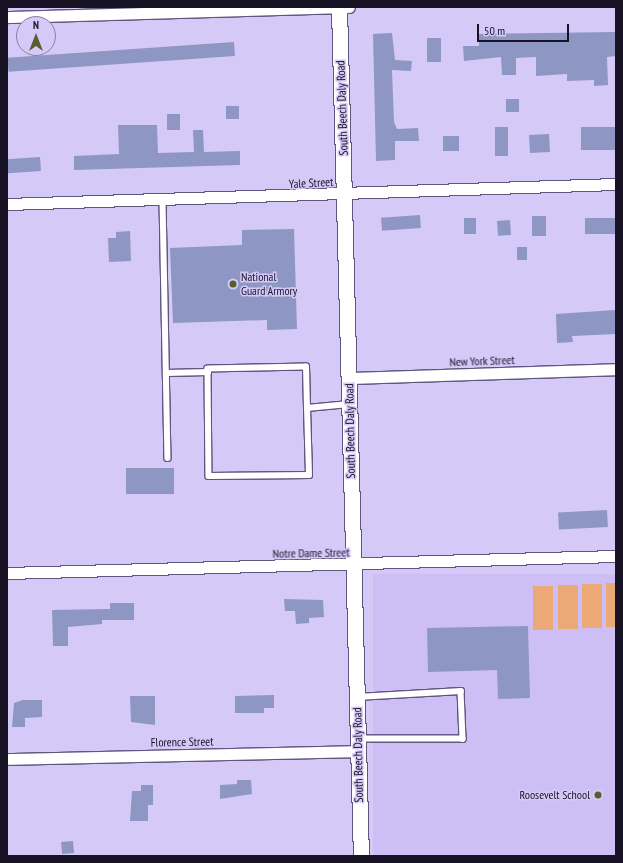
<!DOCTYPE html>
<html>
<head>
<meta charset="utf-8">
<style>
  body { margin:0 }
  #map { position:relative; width:623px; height:863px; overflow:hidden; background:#d5c9f8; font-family:"PT Sans Narrow",sans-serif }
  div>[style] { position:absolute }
  .built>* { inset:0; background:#cdbff5; transform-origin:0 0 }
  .green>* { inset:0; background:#eca978; transform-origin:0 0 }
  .building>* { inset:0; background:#8e96c3; transform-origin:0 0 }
  .roads { filter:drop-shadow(1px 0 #60557e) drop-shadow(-1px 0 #60557e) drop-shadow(0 1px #60557e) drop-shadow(0 -1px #60557e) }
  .service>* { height:5.5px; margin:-2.75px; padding:0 2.75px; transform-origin:2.75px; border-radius:2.75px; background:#fff }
  .minor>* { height:11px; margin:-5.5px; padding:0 5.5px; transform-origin:5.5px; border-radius:5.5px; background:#fff }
  .secondary>* { height:15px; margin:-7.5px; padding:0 7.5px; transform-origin:7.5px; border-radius:7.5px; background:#fff }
  .dots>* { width:11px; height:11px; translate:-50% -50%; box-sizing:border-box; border:2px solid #d5c9f8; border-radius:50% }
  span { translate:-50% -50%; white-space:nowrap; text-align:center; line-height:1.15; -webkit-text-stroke:3px #d5c9f8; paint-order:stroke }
  .street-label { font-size:12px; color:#181324 }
  .poi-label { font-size:12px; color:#181324 }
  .left { translate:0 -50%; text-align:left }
  .right { translate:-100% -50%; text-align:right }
  .frame { position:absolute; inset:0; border:8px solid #181324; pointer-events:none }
  .north { position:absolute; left:16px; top:16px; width:40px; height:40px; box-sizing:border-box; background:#d5c9f8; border:1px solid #8980a3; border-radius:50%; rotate:0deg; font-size:11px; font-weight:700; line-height:16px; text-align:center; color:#181324 }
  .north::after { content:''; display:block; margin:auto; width:14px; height:18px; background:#565e2d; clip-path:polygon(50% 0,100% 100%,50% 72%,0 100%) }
  .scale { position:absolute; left:477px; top:24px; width:92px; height:18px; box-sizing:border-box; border:2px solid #181324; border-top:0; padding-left:5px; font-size:12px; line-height:14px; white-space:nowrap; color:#181324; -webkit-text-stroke:3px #d5c9f8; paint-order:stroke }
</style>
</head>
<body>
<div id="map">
  <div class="built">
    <i style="left:616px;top:574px;width:282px;height:243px;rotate:90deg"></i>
  </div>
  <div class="green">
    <i style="left:616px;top:583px;width:44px;height:10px;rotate:90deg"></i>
    <i style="left:582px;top:584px;width:20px;height:44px"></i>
    <i style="left:558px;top:585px;width:20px;height:44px"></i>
    <i style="left:533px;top:586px;width:20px;height:44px"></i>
  </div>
  <div class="building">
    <i style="clip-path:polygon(616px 32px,616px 56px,607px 57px,608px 85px,594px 86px,594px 80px,567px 81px,567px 74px,536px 76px,536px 57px,516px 58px,516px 75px,502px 75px,501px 57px,464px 61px,463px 46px,479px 46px,479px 34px)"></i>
    <i style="clip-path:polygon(392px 33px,395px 60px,412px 61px,411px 71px,392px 70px,394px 122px,397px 129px,418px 128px,419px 141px,395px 141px,395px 160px,376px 161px,373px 34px)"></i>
    <i style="left:427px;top:38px;width:14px;height:24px"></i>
    <i style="left:234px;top:42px;width:14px;height:227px;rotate:86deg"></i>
    <i style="left:506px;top:99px;width:13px;height:13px"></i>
    <i style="left:226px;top:106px;width:13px;height:13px"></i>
    <i style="left:167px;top:114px;width:13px;height:16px"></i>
    <i style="clip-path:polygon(118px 125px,157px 125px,158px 153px,194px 152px,193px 130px,203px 130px,204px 152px,240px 151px,240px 165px,74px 170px,74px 156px,119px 154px)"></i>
    <i style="left:495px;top:127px;width:13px;height:29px"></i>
    <i style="left:581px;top:127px;width:35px;height:23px"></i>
    <i style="left:549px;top:134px;width:18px;height:20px;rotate:87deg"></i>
    <i style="left:443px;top:136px;width:16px;height:15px"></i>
    <i style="left:40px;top:157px;width:14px;height:33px;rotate:86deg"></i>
    <i style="left:420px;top:215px;width:13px;height:39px;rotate:86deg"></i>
    <i style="left:532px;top:216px;width:14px;height:20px"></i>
    <i style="left:464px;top:218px;width:12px;height:16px"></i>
    <i style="left:585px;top:218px;width:31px;height:16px"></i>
    <i style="left:510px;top:220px;width:15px;height:13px;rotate:86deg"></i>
    <i style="clip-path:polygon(294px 229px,297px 329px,267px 330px,267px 320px,173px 323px,170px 248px,242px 245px,242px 230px)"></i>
    <i style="clip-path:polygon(130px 231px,131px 261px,109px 262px,108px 238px,116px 238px,116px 232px)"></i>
    <i style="left:517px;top:247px;width:10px;height:13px"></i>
    <i style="clip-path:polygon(615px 310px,616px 334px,572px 336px,573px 342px,557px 343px,556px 314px)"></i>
    <i style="left:174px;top:468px;width:26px;height:48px;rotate:90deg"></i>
    <i style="left:607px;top:510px;width:17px;height:49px;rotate:87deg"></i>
    <i style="clip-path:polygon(284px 599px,323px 600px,324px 617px,309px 618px,309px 623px,296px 624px,295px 611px,285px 611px)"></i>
    <i style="clip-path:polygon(110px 603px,134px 603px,134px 620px,102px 620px,102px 624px,68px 627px,68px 646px,53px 646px,52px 610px,110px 609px)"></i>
    <i style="clip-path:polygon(528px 626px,530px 698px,498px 699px,497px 670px,428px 672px,427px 628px)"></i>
    <i style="clip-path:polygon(274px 695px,274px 708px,264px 708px,264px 713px,235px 713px,235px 696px)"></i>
    <i style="clip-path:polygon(130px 696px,155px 696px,155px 725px,131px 722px)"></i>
    <i style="clip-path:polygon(23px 700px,42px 700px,42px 717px,25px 718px,25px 727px,12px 727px,14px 703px)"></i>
    <i style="clip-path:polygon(237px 780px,251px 780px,252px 794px,220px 799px,220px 785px,237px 784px)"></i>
    <i style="clip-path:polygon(141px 785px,153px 785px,153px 805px,148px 805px,148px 821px,130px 821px,132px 791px,141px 791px)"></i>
    <i style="left:73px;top:841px;width:12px;height:12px;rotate:85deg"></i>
  </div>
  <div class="roads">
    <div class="service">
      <i style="left:163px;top:200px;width:258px;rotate:88.9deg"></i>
      <i style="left:166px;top:373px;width:42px;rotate:-1.4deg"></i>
      <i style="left:307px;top:408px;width:41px;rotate:-91.4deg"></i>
      <i style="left:306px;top:367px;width:98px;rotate:178.8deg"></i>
      <i style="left:208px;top:369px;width:107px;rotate:89.5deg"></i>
      <i style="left:209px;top:476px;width:100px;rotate:-0.6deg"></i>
      <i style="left:309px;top:475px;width:67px;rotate:-91.7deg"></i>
      <i style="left:307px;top:408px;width:42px;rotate:-5.4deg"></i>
      <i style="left:357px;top:697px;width:104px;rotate:-3.3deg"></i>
      <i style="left:461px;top:691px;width:48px;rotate:87.6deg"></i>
      <i style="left:463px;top:739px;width:105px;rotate:180deg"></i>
    </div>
    <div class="minor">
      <i style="left:7px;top:17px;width:342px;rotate:-1.7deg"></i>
      <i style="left:7px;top:204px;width:609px;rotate:-1.88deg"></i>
      <i style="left:349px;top:378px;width:267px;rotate:-1.9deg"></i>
      <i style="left:7px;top:573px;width:609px;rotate:-1.6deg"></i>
      <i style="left:7px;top:759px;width:351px;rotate:-1.3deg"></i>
    </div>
    <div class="secondary">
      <i style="left:339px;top:7px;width:849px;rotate:88.52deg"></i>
    </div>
  </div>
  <div class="dots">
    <i style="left:233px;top:284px;background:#565e2d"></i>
    <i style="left:598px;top:795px;background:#565e2d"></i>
  </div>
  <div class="street-label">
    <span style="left:342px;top:108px;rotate:-92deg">South Beech Daly Road</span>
    <span style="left:311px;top:183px;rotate:-3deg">Yale Street</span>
    <span style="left:482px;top:361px;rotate:-2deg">New York Street</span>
    <span style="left:350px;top:431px;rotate:-91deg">South Beech Daly Road</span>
    <span style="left:311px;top:553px;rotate:-1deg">Notre Dame Street</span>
    <span style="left:182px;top:742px;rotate:-1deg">Florence Street</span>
    <span style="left:358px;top:755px;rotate:-91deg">South Beech Daly Road</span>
  </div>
  <div class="poi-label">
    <span class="left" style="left:241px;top:284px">National<br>Guard Armory</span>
    <span class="right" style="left:590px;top:795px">Roosevelt School</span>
  </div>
  <div class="frame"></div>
  <div class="north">N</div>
  <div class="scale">50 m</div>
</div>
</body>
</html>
